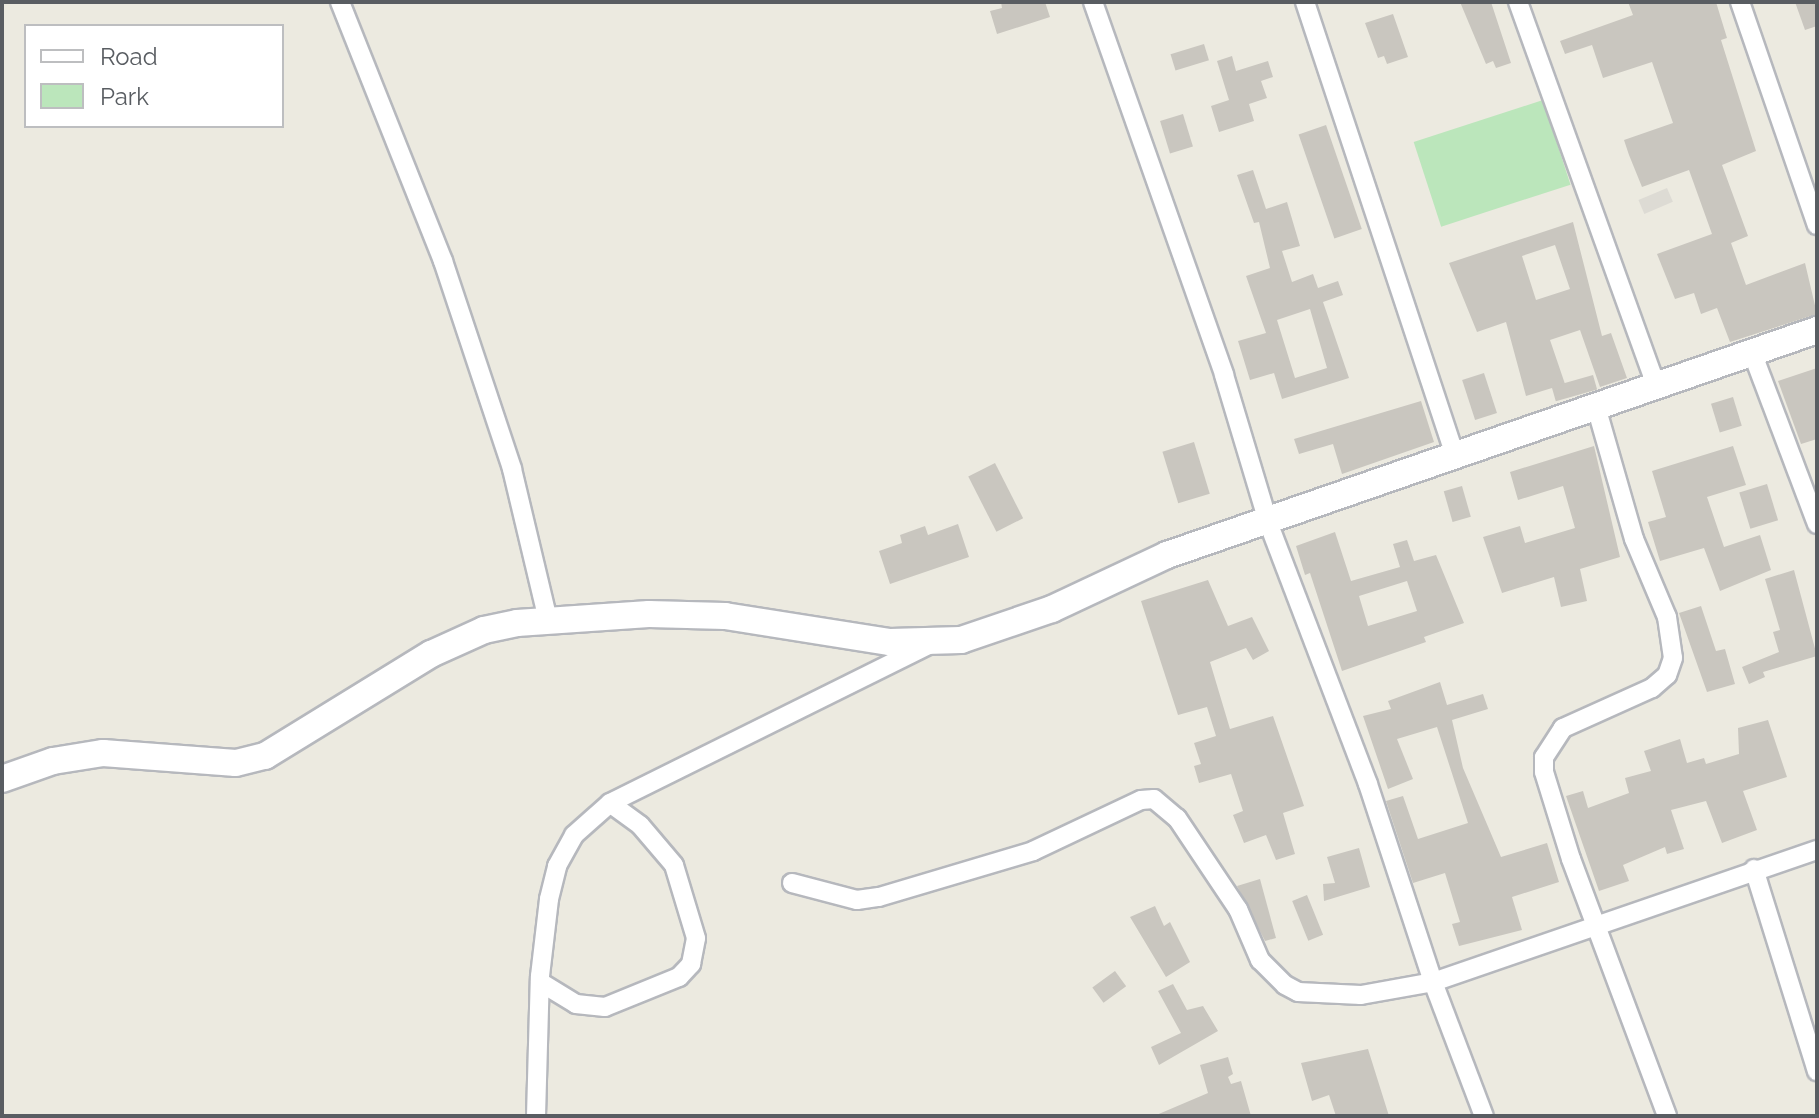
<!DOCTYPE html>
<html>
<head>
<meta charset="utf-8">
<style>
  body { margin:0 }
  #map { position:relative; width:1819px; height:1118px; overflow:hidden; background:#eceae0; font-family:Raleway,sans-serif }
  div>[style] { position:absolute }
  .industrial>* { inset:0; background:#dddbd4; transform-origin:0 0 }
  .green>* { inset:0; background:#bbe6bb; transform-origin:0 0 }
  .building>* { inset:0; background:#c9c6bf; transform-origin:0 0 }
  .roads { filter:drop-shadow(2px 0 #b6b8bd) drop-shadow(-2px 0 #b6b8bd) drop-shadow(0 2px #b6b8bd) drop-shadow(0 -2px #b6b8bd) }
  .street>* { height:18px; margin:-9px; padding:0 9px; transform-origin:9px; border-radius:9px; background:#fff }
  .secondary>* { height:26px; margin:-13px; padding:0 13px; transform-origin:13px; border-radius:13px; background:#fff }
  span { translate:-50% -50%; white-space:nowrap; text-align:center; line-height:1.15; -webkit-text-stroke:8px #fff; paint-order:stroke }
  .frame { position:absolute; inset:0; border:4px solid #595d62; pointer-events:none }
  .legend { position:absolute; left:24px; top:24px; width:260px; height:104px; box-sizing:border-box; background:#fff; border:2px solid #bdbec0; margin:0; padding:10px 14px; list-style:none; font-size:24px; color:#595d62 }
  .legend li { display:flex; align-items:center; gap:16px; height:40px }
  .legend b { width:40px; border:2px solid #bdbec0 }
</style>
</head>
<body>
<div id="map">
  <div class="industrial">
    <i style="left:1667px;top:188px;width:15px;height:31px;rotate:67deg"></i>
  </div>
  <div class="green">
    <i style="left:1543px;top:100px;width:89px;height:136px;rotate:72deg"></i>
  </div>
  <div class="building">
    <i style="clip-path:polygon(1001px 2px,1045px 2px,1050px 17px,997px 34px,990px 11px,1002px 8px)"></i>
    <i style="clip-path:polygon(1460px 2px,1491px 2px,1511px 63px,1496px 68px,1493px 61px,1486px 64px)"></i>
    <i style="clip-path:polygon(1628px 2px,1716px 2px,1727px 38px,1721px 40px,1756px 151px,1722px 165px,1748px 236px,1731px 243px,1746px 285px,1805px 263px,1817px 314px,1730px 342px,1717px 308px,1701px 314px,1694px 293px,1675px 299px,1657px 254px,1712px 234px,1689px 170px,1642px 187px,1629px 155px,1624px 140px,1673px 123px,1652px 62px,1603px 78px,1592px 45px,1565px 54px,1560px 41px,1633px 15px)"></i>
    <i style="clip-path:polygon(1795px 2px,1817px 2px,1817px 26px,1805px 30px)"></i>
    <i style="clip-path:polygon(1393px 14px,1408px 57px,1387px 64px,1384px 56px,1378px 58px,1365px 23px)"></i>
    <i style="left:1204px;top:44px;width:17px;height:35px;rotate:73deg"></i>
    <i style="clip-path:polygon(1232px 56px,1236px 71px,1268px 61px,1273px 77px,1261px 81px,1267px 98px,1249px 104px,1254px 121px,1219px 132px,1211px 106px,1229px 100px,1217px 61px)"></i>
    <i style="left:1183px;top:114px;width:34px;height:24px;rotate:73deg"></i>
    <i style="left:1326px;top:125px;width:110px;height:29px;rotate:71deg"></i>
    <i style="clip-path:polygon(evenodd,1253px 170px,1266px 209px,1287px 202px,1300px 246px,1282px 251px,1292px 282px,1313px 274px,1318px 288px,1338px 281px,1343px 295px,1323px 302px,1349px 378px,1282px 399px,1274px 373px,1250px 380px,1238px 341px,1266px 333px,1246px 276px,1270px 268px,1259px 222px,1254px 223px,1237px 175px,1253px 170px,1310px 309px,1327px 368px,1295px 378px,1277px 320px,1310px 309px)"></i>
    <i style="clip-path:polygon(evenodd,1573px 222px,1602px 336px,1611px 333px,1627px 378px,1600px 387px,1580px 330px,1550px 340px,1565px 384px,1526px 396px,1506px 322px,1477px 332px,1449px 263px,1573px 222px,1555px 245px,1570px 289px,1536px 300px,1522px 256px,1555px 245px)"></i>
    <i style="clip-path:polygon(1817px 368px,1817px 439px,1801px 444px,1778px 381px)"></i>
    <i style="left:1484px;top:373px;width:42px;height:23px;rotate:72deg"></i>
    <i style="left:1593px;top:375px;width:15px;height:43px;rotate:74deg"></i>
    <i style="left:1733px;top:397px;width:30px;height:23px;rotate:73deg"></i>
    <i style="clip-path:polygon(1421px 401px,1434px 442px,1342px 474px,1333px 444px,1299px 454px,1294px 439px)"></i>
    <i style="left:1194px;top:442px;width:54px;height:33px;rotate:73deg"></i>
    <i style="clip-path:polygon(1594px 446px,1620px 557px,1580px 569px,1587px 601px,1561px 607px,1554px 577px,1502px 593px,1483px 537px,1520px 526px,1525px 543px,1575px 528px,1563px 486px,1518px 500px,1510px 472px)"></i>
    <i style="clip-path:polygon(1733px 446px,1746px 485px,1707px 497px,1724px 547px,1760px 535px,1771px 570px,1720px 591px,1704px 548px,1660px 561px,1648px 522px,1666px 517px,1652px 471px)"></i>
    <i style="left:995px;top:463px;width:62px;height:30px;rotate:63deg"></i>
    <i style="left:1767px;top:484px;width:38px;height:29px;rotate:73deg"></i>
    <i style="left:1462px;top:486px;width:32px;height:19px;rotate:74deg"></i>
    <i style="clip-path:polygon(958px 524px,969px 557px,890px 584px,879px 551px,902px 543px,900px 535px,925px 526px,928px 535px)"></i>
    <i style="clip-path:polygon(evenodd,1335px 532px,1351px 581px,1400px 567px,1393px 544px,1407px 540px,1414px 561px,1436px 555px,1464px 623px,1424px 637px,1426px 642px,1342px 671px,1310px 573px,1305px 575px,1296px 546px,1335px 532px,1407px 581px,1417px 611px,1368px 626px,1359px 596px,1407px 581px)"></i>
    <i style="clip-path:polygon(1794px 570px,1817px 656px,1763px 672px,1765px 677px,1749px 684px,1742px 667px,1779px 652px,1773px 632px,1780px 630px,1765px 579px)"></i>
    <i style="clip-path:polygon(1208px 580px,1228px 626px,1252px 617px,1269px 651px,1253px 660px,1246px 648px,1210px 662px,1230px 729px,1273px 716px,1299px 791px,1304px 806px,1283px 813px,1295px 854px,1276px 860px,1266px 835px,1244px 843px,1233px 815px,1243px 811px,1231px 774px,1199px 783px,1194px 766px,1201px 764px,1194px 743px,1216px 736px,1207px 707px,1178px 715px,1141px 601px)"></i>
    <i style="clip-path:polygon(1701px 606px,1716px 651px,1725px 649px,1735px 684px,1707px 692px,1679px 613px)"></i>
    <i style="clip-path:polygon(1440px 682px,1447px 705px,1483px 694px,1488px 709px,1452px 720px,1463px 768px,1501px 857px,1547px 843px,1559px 882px,1512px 897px,1522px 930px,1459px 946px,1452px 924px,1460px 922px,1445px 873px,1413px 883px,1386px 801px,1403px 796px,1418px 839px,1468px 823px,1437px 727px,1397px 739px,1413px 779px,1388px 789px,1363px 716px,1391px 709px,1388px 701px)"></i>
    <i style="clip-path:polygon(1768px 720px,1787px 777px,1743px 791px,1757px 830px,1722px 843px,1706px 801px,1671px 810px,1684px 849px,1667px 854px,1665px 847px,1623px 865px,1629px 881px,1599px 891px,1566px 796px,1583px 791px,1588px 808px,1629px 793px,1625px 778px,1651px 771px,1644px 751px,1680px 739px,1687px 763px,1704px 758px,1706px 764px,1739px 754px,1738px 728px)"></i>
    <i style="clip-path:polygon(1359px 848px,1370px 887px,1324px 901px,1323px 884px,1335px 883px,1327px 857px)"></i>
    <i style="clip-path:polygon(1260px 879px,1276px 938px,1265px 941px,1237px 886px)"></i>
    <i style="left:1307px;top:895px;width:43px;height:16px;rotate:68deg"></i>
    <i style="clip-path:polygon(1155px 906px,1164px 926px,1170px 922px,1190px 962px,1166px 977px,1130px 917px)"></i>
    <i style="left:1115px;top:971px;width:19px;height:28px;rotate:54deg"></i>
    <i style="clip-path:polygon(1173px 984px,1187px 1010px,1203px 1006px,1218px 1031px,1159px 1065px,1151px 1047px,1181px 1033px,1158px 991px)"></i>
    <i style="clip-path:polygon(1368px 1049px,1389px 1116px,1336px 1116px,1329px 1095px,1312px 1101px,1301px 1063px)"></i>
    <i style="clip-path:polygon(1228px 1057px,1233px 1074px,1228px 1077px,1231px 1084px,1241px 1081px,1251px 1116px,1154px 1116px,1208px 1093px,1200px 1065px)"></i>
  </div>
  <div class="roads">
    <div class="street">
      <i style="left:340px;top:2px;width:279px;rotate:68.3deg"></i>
      <i style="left:443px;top:261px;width:219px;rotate:71.6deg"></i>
      <i style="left:512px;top:469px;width:155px;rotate:76.6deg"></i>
      <i style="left:1093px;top:2px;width:395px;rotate:70.6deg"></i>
      <i style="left:1224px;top:375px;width:153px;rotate:73.3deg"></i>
      <i style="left:1268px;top:522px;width:280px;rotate:69.1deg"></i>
      <i style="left:1368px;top:784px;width:208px;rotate:71.8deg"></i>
      <i style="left:1433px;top:982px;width:406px;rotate:-19deg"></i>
      <i style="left:1305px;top:2px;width:480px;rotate:71.7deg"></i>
      <i style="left:1518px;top:2px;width:410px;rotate:70.2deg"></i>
      <i style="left:1740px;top:2px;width:236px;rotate:71deg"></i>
      <i style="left:1752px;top:352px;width:184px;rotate:69.3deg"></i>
      <i style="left:1597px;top:410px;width:134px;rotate:74deg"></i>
      <i style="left:1634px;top:539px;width:85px;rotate:67.1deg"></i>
      <i style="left:1667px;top:617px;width:41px;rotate:81.7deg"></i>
      <i style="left:1673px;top:658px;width:18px;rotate:109deg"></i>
      <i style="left:1667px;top:675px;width:20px;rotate:139deg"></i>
      <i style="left:1652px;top:688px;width:98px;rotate:155.8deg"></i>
      <i style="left:1563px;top:728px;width:35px;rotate:123deg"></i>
      <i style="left:1544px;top:757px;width:15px;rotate:90deg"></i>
      <i style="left:1544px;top:772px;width:91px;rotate:72.8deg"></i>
      <i style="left:1571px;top:859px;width:274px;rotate:69.5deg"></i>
      <i style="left:1754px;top:869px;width:212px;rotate:72.7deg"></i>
      <i style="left:792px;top:883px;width:67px;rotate:14.7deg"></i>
      <i style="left:857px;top:900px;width:22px;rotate:-8deg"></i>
      <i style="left:879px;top:897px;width:161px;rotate:-16.6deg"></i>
      <i style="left:1033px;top:851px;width:119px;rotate:-25.3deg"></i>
      <i style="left:1141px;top:800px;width:13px;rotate:-4deg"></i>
      <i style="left:1154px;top:799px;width:30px;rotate:40deg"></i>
      <i style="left:1177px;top:818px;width:110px;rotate:56.2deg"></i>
      <i style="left:1238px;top:909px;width:56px;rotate:66.7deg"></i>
      <i style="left:1260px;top:960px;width:35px;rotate:45deg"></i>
      <i style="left:1285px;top:985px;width:15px;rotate:28deg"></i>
      <i style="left:1298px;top:992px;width:63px;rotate:2.7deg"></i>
      <i style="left:1361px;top:995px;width:73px;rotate:-10.2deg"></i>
      <i style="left:1433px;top:982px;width:143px;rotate:69.2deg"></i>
      <i style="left:540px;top:982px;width:42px;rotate:31.4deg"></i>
      <i style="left:576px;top:1004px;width:29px;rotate:6deg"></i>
      <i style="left:605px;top:1007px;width:80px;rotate:-22.1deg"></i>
      <i style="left:679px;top:977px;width:18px;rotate:-47deg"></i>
      <i style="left:691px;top:964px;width:26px;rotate:-79deg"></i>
      <i style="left:696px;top:938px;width:76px;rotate:-106.8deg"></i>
      <i style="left:674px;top:865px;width:52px;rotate:-130.4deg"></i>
      <i style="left:640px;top:825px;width:37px;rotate:-144deg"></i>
      <i style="left:536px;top:1116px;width:140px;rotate:-88.4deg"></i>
      <i style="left:540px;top:976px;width:78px;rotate:-83.3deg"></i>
      <i style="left:549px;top:899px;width:34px;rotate:-76deg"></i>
      <i style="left:557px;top:866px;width:35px;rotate:-61deg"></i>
      <i style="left:574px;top:835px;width:48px;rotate:-41.6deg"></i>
      <i style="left:610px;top:803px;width:358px;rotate:-26.4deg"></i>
    </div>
    <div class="secondary">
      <i style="left:2px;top:779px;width:54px;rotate:-19.4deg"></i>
      <i style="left:53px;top:761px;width:51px;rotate:-9.1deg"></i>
      <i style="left:103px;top:753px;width:133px;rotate:4.3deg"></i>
      <i style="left:236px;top:763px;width:30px;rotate:-14deg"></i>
      <i style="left:265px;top:756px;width:195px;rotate:-31.6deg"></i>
      <i style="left:431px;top:654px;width:58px;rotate:-24.4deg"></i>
      <i style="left:484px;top:630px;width:34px;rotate:-12deg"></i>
      <i style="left:517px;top:623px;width:132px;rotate:-3.9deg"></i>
      <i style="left:649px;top:614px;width:76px;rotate:1.5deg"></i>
      <i style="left:725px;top:616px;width:167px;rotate:9deg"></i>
      <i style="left:890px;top:642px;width:71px;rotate:-1.6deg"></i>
      <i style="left:961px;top:640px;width:96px;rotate:-18.8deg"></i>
      <i style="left:1052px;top:609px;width:127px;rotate:-25.2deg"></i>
      <i style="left:1167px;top:555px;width:688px;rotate:-19.09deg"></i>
    </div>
  </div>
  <div class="frame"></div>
  <ul class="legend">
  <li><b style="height:10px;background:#fff"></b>Road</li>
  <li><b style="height:22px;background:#bbe6bb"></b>Park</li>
  </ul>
</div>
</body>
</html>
